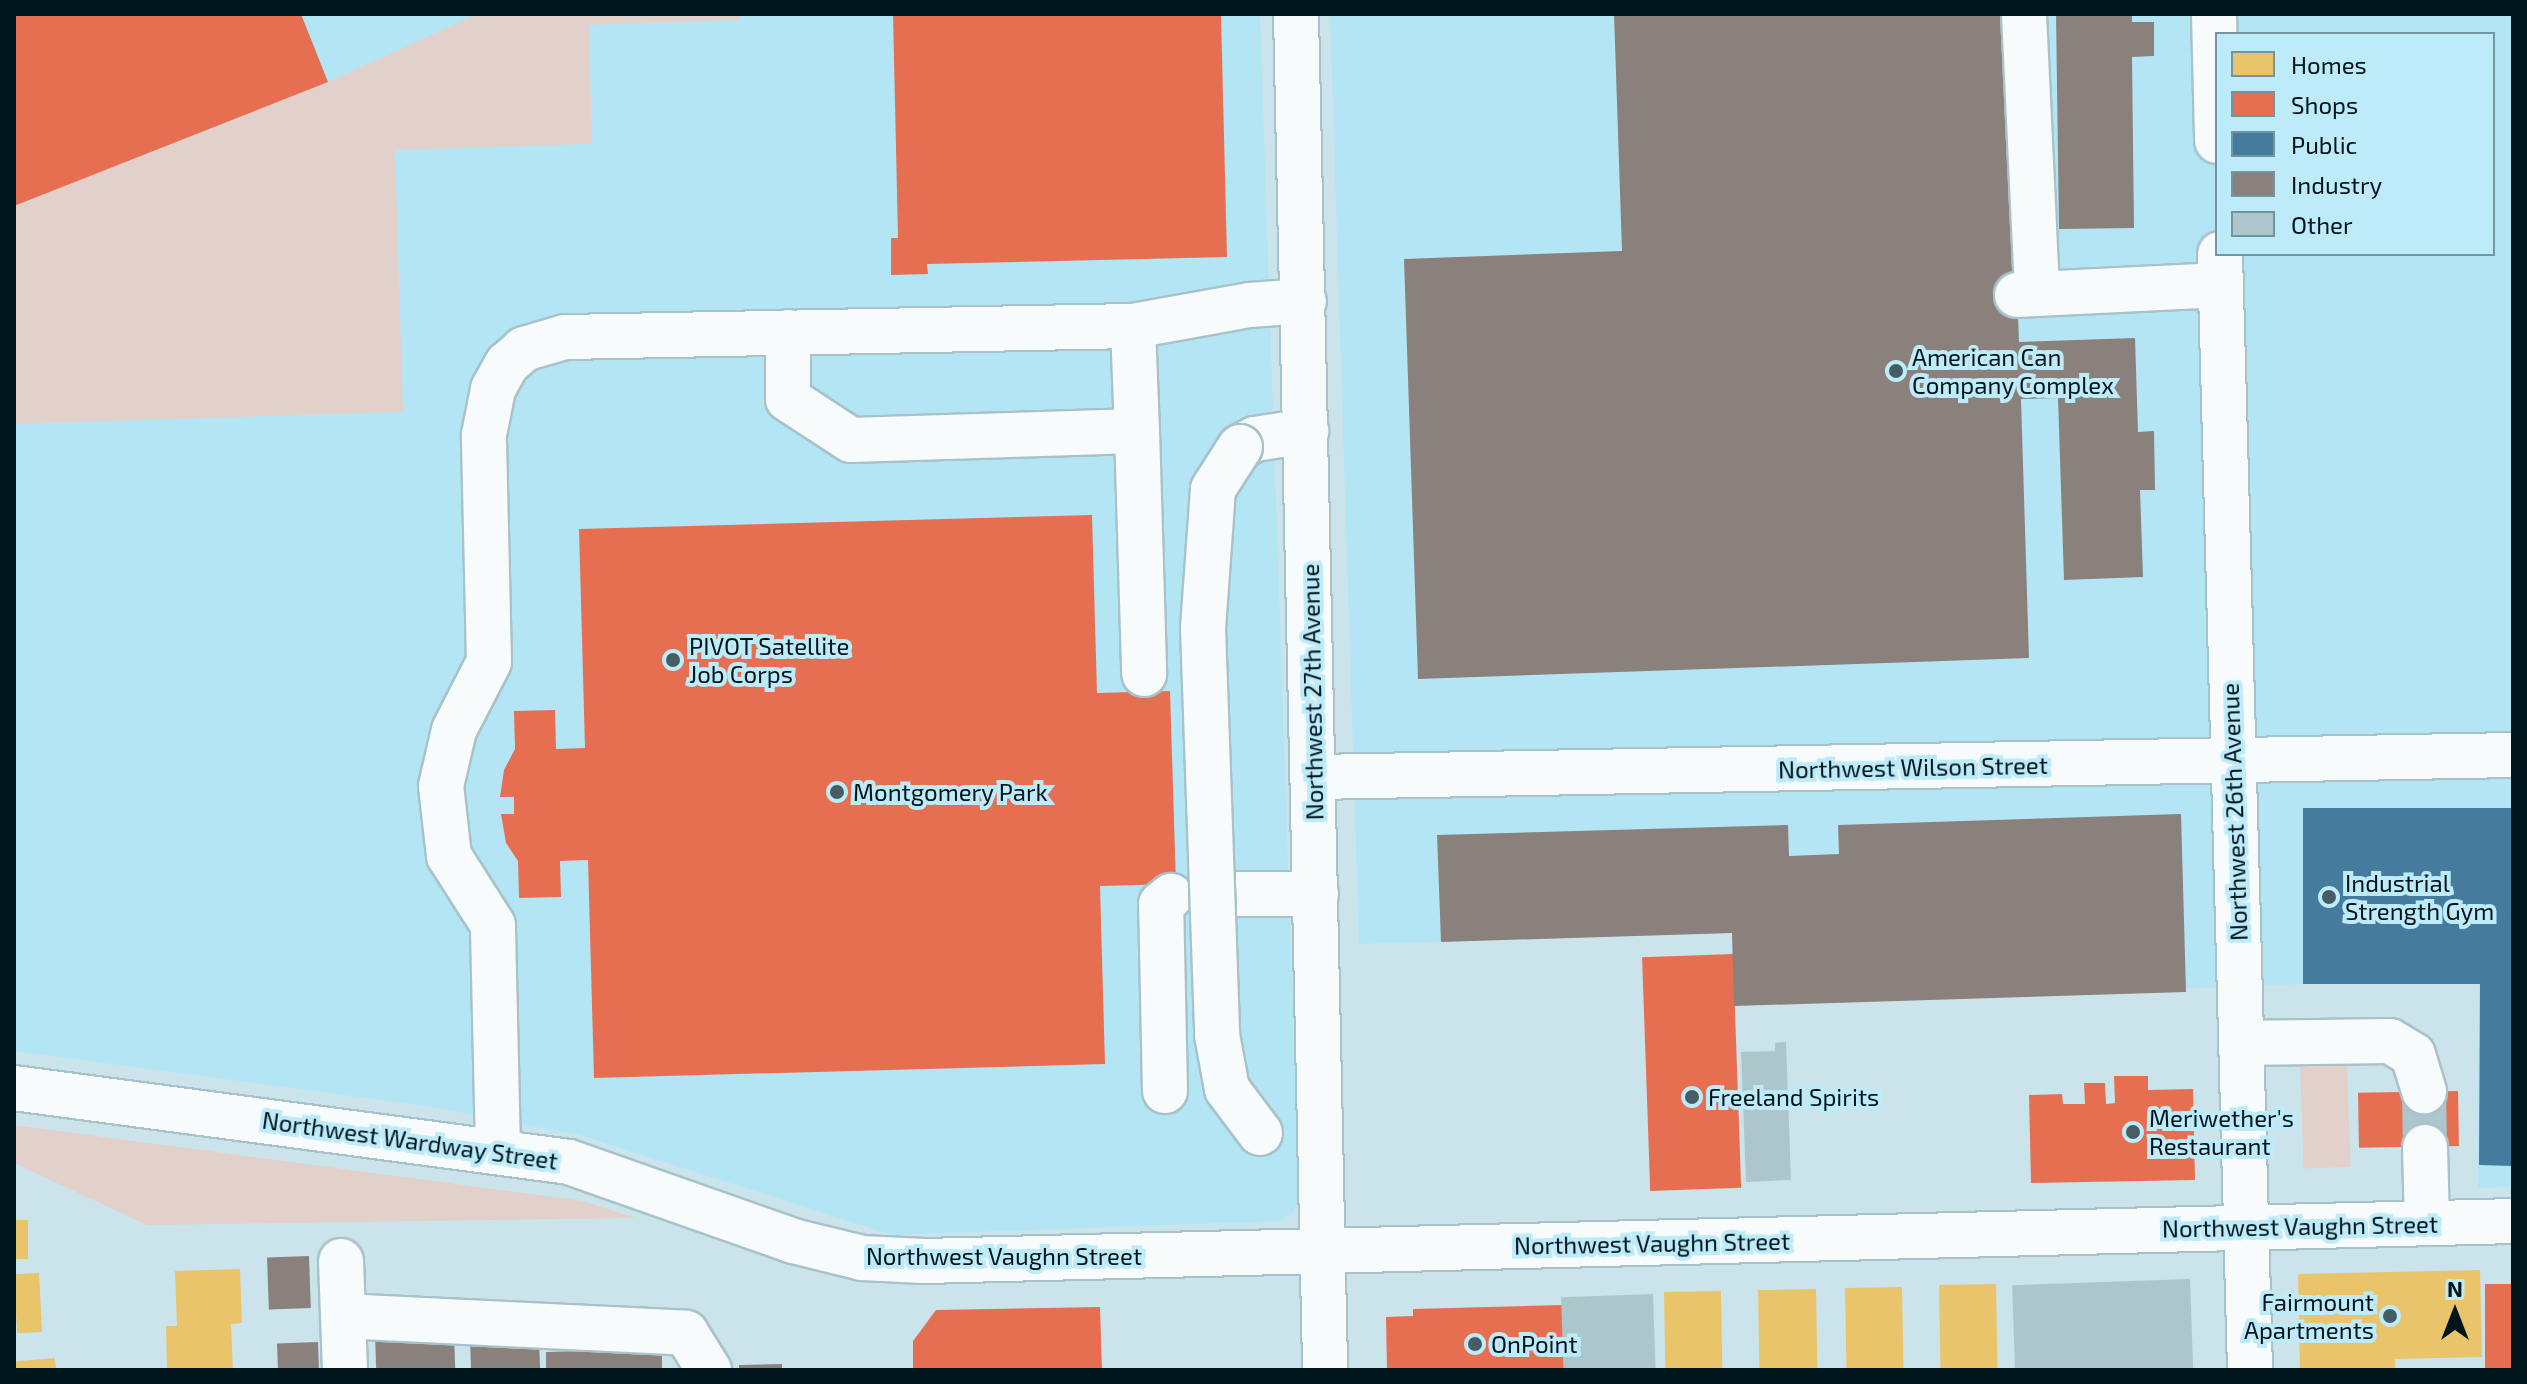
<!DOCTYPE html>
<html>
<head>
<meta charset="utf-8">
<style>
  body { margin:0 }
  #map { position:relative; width:2527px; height:1384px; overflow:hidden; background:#cbe4ec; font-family:"Exo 2",sans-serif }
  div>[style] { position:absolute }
  .built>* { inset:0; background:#b4e5f5 }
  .green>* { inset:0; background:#e1d1ca; transform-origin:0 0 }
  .homes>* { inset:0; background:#e9c46a; transform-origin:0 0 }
  .shops>* { inset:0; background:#e76f51; transform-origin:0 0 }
  .public>* { inset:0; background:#457b9d }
  .industry>* { inset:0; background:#8a817c; transform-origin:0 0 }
  .building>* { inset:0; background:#acc7cc; transform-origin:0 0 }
  .minor-tunnel>* { height:44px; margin-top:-22px; transform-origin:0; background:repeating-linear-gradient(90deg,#adc5cd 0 44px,transparent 0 66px) }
  .roads { filter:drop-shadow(2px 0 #a8c2ca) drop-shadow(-2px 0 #a8c2ca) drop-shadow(0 2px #a8c2ca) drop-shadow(0 -2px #a8c2ca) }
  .minor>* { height:44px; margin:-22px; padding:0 22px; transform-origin:22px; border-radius:22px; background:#f7fbfc }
  .major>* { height:44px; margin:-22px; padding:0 22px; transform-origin:22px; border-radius:22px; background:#f7fbfc }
  .bridges { filter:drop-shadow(2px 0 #a8c2ca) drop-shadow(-2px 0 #a8c2ca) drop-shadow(0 2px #a8c2ca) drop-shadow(0 -2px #a8c2ca) }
  .minor-bridge>* { height:44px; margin:-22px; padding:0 22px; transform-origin:22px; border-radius:22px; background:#f7fbfc }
  .dots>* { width:22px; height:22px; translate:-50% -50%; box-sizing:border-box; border:4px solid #beebf9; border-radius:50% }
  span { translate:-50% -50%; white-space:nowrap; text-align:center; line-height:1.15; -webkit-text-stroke:8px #beebf9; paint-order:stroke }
  .poi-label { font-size:24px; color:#00141b }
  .left { translate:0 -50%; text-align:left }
  .right { translate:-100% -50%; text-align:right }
  .street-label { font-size:24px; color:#00141b }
  .frame { position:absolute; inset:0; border:16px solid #00141b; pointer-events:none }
  .legend { position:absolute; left:2215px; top:32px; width:280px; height:224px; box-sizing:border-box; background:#beebf9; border:2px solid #7295a0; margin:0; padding:10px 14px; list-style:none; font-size:24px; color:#00141b }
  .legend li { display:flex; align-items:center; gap:16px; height:40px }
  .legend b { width:40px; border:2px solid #7295a0 }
  .north { position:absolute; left:2415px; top:1272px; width:80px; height:80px; -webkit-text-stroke:6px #beebf9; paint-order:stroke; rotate:0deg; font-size:22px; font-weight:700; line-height:32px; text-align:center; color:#00141b }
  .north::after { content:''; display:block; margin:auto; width:28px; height:36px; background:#00141b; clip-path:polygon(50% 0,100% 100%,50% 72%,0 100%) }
</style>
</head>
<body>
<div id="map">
  <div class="built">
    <i style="clip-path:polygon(14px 14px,1260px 14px,1299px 1197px,1294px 1212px,1280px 1221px,892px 1235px,580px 1135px,426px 1106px,14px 1051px)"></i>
    <i style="clip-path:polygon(evenodd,1330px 14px,2513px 14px,2513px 1187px,2478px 1188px,2479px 984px,2303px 984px,1734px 1006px,1732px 933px,1359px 944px,1330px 14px,2217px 34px,2493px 34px,2493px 254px,2217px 254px,2217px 34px)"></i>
  </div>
  <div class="green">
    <i style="clip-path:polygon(477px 14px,740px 14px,740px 20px,589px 25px,592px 144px,395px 150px,403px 412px,14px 424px,14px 206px,328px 82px)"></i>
    <i style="left:2347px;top:1065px;width:102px;height:47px;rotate:88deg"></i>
    <i style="clip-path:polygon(14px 1125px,583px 1201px,636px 1218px,147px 1225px,14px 1163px)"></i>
  </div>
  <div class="homes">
    <i style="left:14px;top:1220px;width:14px;height:39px"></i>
    <i style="clip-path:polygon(240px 1269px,242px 1323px,231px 1324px,233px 1370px,167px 1370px,166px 1326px,177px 1326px,175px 1271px)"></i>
    <i style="clip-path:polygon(2480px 1270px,2482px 1357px,2395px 1359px,2395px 1370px,2300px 1370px,2298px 1274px)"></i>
    <i style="left:39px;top:1273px;width:59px;height:25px;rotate:87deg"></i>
    <i style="left:1996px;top:1284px;width:86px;height:57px;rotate:89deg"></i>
    <i style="left:1902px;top:1287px;width:83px;height:57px;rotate:89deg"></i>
    <i style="left:1816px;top:1289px;width:81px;height:58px;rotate:89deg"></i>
    <i style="left:1721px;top:1291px;width:79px;height:57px;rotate:89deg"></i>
    <i style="left:55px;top:1358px;width:12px;height:41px;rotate:85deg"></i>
  </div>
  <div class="shops">
    <i style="clip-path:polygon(14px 14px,301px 14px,328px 82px,14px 206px)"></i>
    <i style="clip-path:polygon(893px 14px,1221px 14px,1227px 257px,927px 264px,928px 274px,891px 275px,891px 238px,898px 238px)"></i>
    <i style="clip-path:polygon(1092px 515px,1097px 693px,1170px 691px,1176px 884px,1100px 886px,1105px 1064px,594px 1078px,588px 860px,560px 861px,561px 897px,519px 898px,518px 861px,506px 843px,501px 814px,514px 814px,514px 797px,500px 797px,504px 770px,515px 749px,514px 711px,555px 710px,556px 749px,585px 748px,579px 529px)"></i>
    <i style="left:1733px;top:954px;width:234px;height:91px;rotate:88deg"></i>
    <i style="clip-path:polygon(2114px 1076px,2148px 1076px,2148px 1090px,2193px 1089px,2195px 1180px,2031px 1183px,2029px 1095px,2062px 1094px,2063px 1104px,2085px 1104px,2084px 1083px,2105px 1083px,2106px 1104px,2115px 1103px)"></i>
    <i style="left:2458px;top:1091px;width:55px;height:100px;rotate:89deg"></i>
    <i style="left:2485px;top:1284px;width:28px;height:86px"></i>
    <i style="clip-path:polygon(1562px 1305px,1564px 1370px,1387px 1370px,1386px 1317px,1413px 1316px,1413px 1309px)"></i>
    <i style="clip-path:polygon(1100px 1307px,1102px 1370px,913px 1370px,913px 1341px,936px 1310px)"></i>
  </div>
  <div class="public">
    <i style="clip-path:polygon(2303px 808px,2513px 808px,2513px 1166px,2479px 1165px,2480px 984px,2303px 984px)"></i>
  </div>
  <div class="industry">
    <i style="clip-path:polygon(1614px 14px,2007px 14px,2019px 342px,2135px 338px,2138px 432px,2154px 431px,2155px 490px,2140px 490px,2143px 577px,2064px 580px,2058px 398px,2021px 399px,2029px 658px,1418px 679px,1404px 259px,1622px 251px)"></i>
    <i style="clip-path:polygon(2056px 14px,2132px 14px,2132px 22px,2154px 22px,2154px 56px,2132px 57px,2134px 228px,2059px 229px)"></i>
    <i style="clip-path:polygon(2181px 814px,2186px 992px,1734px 1006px,1732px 933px,1441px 942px,1437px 835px,1788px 825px,1789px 856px,1839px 854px,1838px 825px)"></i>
    <i style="left:309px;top:1256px;width:52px;height:42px;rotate:88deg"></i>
    <i style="left:454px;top:1334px;width:36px;height:79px;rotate:88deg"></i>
    <i style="left:539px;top:1338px;width:32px;height:69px;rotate:88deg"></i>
    <i style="left:318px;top:1342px;width:28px;height:41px;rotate:88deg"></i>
    <i style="clip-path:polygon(662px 1349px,662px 1370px,546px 1370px,546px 1352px)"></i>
    <i style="clip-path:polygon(782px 1364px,782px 1370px,739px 1370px,739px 1365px)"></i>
  </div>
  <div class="building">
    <i style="clip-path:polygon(1786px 1042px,1791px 1180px,1746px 1182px,1741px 1052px,1775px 1051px,1775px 1043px)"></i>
    <i style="left:2190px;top:1279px;width:91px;height:178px;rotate:88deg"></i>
    <i style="left:1653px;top:1294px;width:76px;height:92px;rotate:88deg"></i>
  </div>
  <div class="minor-tunnel">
    <i style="left:2424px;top:1091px;width:56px;rotate:89deg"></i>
  </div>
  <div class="roads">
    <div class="minor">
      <i style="left:1296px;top:14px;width:1356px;rotate:88.77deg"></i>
      <i style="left:2024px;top:14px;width:280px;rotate:87.3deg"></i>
      <i style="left:2214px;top:14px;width:127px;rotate:88.6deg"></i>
      <i style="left:2220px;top:254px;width:1116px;rotate:88.46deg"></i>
      <i style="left:2017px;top:295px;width:203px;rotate:-2.8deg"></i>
      <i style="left:788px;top:332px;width:67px;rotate:90deg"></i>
      <i style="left:788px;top:399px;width:75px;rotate:33.1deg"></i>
      <i style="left:851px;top:440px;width:286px;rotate:-1.8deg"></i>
      <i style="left:1137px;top:431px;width:105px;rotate:-92.2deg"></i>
      <i style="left:1137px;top:431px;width:243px;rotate:88.3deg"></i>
      <i style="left:1240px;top:447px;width:17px;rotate:-28deg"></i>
      <i style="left:1255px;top:439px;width:52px;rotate:-8.9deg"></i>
      <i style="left:1314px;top:777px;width:1199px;rotate:-1.05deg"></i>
      <i style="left:1225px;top:894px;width:91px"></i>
      <i style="left:2241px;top:1043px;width:149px;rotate:-0.8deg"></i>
      <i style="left:2390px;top:1041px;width:27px;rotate:31deg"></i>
      <i style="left:2413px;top:1055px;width:38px;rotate:73deg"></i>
      <i style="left:1165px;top:1091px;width:187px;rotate:-91.2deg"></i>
      <i style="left:1161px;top:904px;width:13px;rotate:-39deg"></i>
      <i style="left:2425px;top:1147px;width:76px;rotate:88.5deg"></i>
      <i style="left:498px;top:1150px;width:225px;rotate:-91.3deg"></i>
      <i style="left:493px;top:925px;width:82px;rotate:-122.5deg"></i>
      <i style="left:449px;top:856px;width:70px;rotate:-96.5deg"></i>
      <i style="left:441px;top:786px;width:57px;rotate:-76.9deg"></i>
      <i style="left:454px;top:730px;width:76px;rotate:-62.8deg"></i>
      <i style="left:489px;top:662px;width:227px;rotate:-91.3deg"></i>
      <i style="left:484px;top:435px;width:47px;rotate:-78.9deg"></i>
      <i style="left:493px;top:389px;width:29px;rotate:-61deg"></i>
      <i style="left:507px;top:364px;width:23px;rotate:-41deg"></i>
      <i style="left:524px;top:349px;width:43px;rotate:-16.3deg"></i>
      <i style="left:565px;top:337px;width:568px;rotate:-1.11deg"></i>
      <i style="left:1133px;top:326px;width:119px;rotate:-10.2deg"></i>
      <i style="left:1250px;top:305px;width:54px;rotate:-4.2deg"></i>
      <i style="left:341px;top:1261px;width:109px;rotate:87.9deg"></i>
      <i style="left:343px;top:1316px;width:343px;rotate:2.8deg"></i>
      <i style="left:686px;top:1333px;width:44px;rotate:58.1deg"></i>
    </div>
    <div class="major">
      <i style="left:14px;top:1088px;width:560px;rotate:7.59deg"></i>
      <i style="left:569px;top:1162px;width:238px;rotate:19.4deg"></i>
      <i style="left:793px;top:1241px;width:71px;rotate:13.8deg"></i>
      <i style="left:862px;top:1258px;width:62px;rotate:2.8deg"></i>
      <i style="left:924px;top:1261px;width:1590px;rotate:-1.44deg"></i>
    </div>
  </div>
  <div class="bridges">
    <div class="minor-bridge">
      <i style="left:1240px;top:447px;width:50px;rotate:122.7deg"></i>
      <i style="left:1213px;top:489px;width:139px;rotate:94.1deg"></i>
      <i style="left:1203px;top:628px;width:407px;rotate:88deg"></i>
      <i style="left:1217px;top:1035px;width:55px;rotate:79.5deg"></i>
      <i style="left:1227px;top:1089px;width:55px;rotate:53.1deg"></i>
    </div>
  </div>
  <div class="dots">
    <i style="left:1896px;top:371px;background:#475d64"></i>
    <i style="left:673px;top:660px;background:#475d64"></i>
    <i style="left:837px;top:792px;background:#475d64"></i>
    <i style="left:2329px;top:897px;background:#475d64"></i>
    <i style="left:1692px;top:1097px;background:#475d64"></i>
    <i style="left:2133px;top:1132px;background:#475d64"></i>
    <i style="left:2390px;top:1316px;background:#475d64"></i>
    <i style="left:1475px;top:1344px;background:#475d64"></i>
  </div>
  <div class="poi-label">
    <span class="left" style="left:1912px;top:371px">American Can<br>Company Complex</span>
    <span class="left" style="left:689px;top:660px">PIVOT Satellite<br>Job Corps</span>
    <span class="left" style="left:853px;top:792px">Montgomery Park</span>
    <span class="left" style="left:2345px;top:897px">Industrial<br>Strength Gym</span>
    <span class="left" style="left:1708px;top:1097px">Freeland Spirits</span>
    <span class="left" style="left:2149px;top:1132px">Meriwether's<br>Restaurant</span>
    <span class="right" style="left:2374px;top:1316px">Fairmount<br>Apartments</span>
    <span class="left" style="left:1491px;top:1344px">OnPoint</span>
  </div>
  <div class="street-label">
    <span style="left:1312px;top:692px;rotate:-91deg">Northwest 27th Avenue</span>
    <span style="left:1913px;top:767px;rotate:-1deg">Northwest Wilson Street</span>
    <span style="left:2234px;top:812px;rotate:-92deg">Northwest 26th Avenue</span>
    <span style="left:410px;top:1140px;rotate:8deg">Northwest Wardway Street</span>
    <span style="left:2300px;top:1226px;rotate:-1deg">Northwest Vaughn Street</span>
    <span style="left:1652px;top:1243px;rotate:-1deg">Northwest Vaughn Street</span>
    <span style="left:1004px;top:1256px">Northwest Vaughn Street</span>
  </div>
  <div class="frame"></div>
  <ul class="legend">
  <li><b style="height:22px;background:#e9c46a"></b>Homes</li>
  <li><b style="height:22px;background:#e76f51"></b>Shops</li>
  <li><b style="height:22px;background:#457b9d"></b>Public</li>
  <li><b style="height:22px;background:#8a817c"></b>Industry</li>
  <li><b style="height:22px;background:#acc7cc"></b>Other</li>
  </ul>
  <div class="north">N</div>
</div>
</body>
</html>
